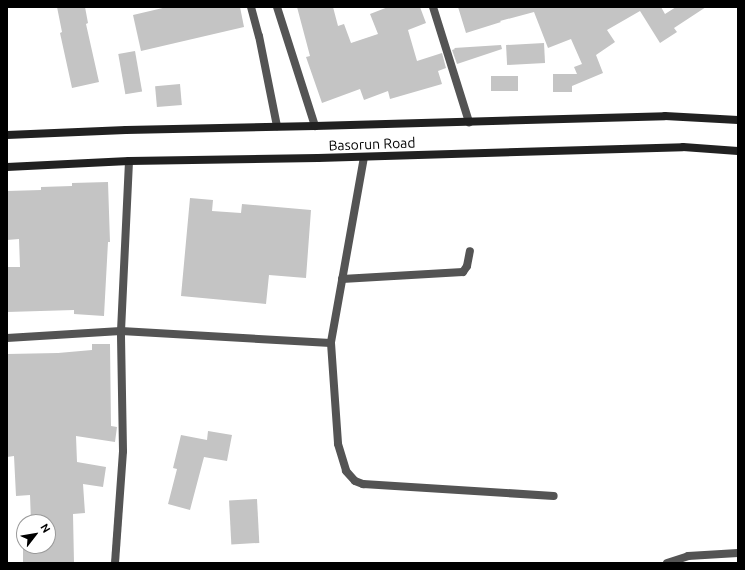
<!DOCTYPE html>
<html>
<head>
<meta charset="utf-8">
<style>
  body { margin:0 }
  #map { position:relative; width:745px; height:570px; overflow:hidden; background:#fff; font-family:Ubuntu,sans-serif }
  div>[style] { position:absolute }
  .building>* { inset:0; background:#c4c4c4; transform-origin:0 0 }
  .lane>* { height:8px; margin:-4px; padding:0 4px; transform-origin:4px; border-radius:4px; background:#545454 }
  .street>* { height:8px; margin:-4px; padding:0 4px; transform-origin:4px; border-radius:4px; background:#545454 }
  .secondary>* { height:8px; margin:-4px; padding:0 4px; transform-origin:4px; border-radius:4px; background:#212121 }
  span { translate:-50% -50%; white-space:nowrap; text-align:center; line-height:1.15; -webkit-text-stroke:3.5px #fff; paint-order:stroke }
  .street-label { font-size:14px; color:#000 }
  .frame { position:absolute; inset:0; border:8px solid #000; pointer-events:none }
  .north { position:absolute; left:16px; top:514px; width:40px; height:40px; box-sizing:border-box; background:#fff; border:1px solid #999; border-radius:50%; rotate:59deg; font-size:11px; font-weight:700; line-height:16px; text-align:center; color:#000 }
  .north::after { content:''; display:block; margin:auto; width:14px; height:18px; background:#000; clip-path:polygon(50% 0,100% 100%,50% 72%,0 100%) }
</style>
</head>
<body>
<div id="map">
  <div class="building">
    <i style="clip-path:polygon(57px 7px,85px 7px,88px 23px,86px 24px,99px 82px,72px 88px,60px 33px,62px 32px)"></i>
    <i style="clip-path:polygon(167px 7px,240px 7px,244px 27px,141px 51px,133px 15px)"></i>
    <i style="clip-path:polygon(297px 7px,333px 7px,338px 26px,344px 24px,351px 43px,378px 34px,370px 14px,388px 7px,420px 7px,426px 23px,408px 30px,417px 61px,442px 53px,446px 68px,438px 71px,442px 84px,390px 99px,388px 91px,364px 100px,360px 89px,322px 103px,306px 57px,310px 56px)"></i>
    <i style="clip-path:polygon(458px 7px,661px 7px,665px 14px,676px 7px,706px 7px,674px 28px,677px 32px,660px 43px,640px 11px,607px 30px,615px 42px,596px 55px,603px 73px,572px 86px,572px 92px,553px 92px,553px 74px,577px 74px,574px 67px,582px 64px,571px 39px,548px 48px,534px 12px,500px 21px,501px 22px,466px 33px)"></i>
    <i style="left:544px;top:43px;width:20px;height:38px;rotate:87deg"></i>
    <i style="clip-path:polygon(501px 45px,502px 49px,457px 64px,452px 50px,455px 49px,454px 48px)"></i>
    <i style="left:135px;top:51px;width:41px;height:17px;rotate:80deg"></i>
    <i style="left:518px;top:76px;width:15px;height:27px;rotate:90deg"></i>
    <i style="left:180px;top:84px;width:21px;height:25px;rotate:85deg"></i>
    <i style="clip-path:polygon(108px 182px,110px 242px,108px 242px,104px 316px,74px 314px,74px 310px,7px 312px,7px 267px,20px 267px,19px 239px,7px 240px,7px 191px,41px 190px,41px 187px,72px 186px,72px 183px)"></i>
    <i style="clip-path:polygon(190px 198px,213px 200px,212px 211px,241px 213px,242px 204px,311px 210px,306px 278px,269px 275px,266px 304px,181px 296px)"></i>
    <i style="clip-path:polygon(92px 344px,110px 344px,111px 426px,117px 427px,115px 442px,76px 436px,77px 462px,106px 467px,103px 487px,83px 484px,85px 513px,73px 514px,74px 563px,23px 563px,23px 539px,24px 546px,48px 546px,48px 522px,31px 522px,30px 495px,16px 496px,14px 456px,7px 457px,7px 354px,58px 353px,92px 350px)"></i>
    <i style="clip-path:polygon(208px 431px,232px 435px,227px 461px,204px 457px,190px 510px,168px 504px,177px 469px,173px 468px,181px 435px,207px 440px)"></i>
    <i style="left:257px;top:499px;width:44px;height:28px;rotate:87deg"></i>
  </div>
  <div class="lane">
    <i style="left:364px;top:157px;width:189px;rotate:100.1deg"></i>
    <i style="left:331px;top:343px;width:101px;rotate:86deg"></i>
    <i style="left:338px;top:444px;width:28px;rotate:73deg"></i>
    <i style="left:346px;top:471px;width:13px;rotate:48deg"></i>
    <i style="left:355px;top:481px;width:9px;rotate:21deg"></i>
    <i style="left:363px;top:484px;width:191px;rotate:3.6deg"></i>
    <i style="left:342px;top:279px;width:121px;rotate:-3.3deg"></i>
    <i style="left:463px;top:272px;width:7px;rotate:-56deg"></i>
    <i style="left:467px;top:266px;width:15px;rotate:-79deg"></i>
    <i style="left:121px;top:331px;width:210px;rotate:3.3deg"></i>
  </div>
  <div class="street">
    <i style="left:251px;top:7px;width:30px;rotate:75deg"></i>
    <i style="left:259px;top:36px;width:92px;rotate:78.7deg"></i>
    <i style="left:277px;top:7px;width:125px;rotate:72.3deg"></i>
    <i style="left:433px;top:7px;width:121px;rotate:72.6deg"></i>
    <i style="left:7px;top:338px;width:114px;rotate:-3.5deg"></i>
    <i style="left:115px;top:563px;width:112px;rotate:-85.9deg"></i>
    <i style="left:123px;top:451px;width:120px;rotate:-91deg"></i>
    <i style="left:121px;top:331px;width:170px;rotate:-87.3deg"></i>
    <i style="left:667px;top:563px;width:22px;rotate:-18deg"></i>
    <i style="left:688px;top:556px;width:50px;rotate:-3.4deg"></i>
  </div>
  <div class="secondary">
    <i style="left:7px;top:135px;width:119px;rotate:-2.4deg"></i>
    <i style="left:126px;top:130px;width:189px;rotate:-1.2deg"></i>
    <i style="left:315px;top:126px;width:350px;rotate:-1.6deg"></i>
    <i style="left:665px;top:116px;width:73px;rotate:3.1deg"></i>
    <i style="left:7px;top:167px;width:122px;rotate:-2.8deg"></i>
    <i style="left:129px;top:161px;width:189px;rotate:-0.9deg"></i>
    <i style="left:318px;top:158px;width:365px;rotate:-1.7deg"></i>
    <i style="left:683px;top:147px;width:55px;rotate:4.2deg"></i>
  </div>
  <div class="street-label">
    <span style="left:372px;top:144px;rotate:-2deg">Basorun Road</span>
  </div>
  <div class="frame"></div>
  <div class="north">N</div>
</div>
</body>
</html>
